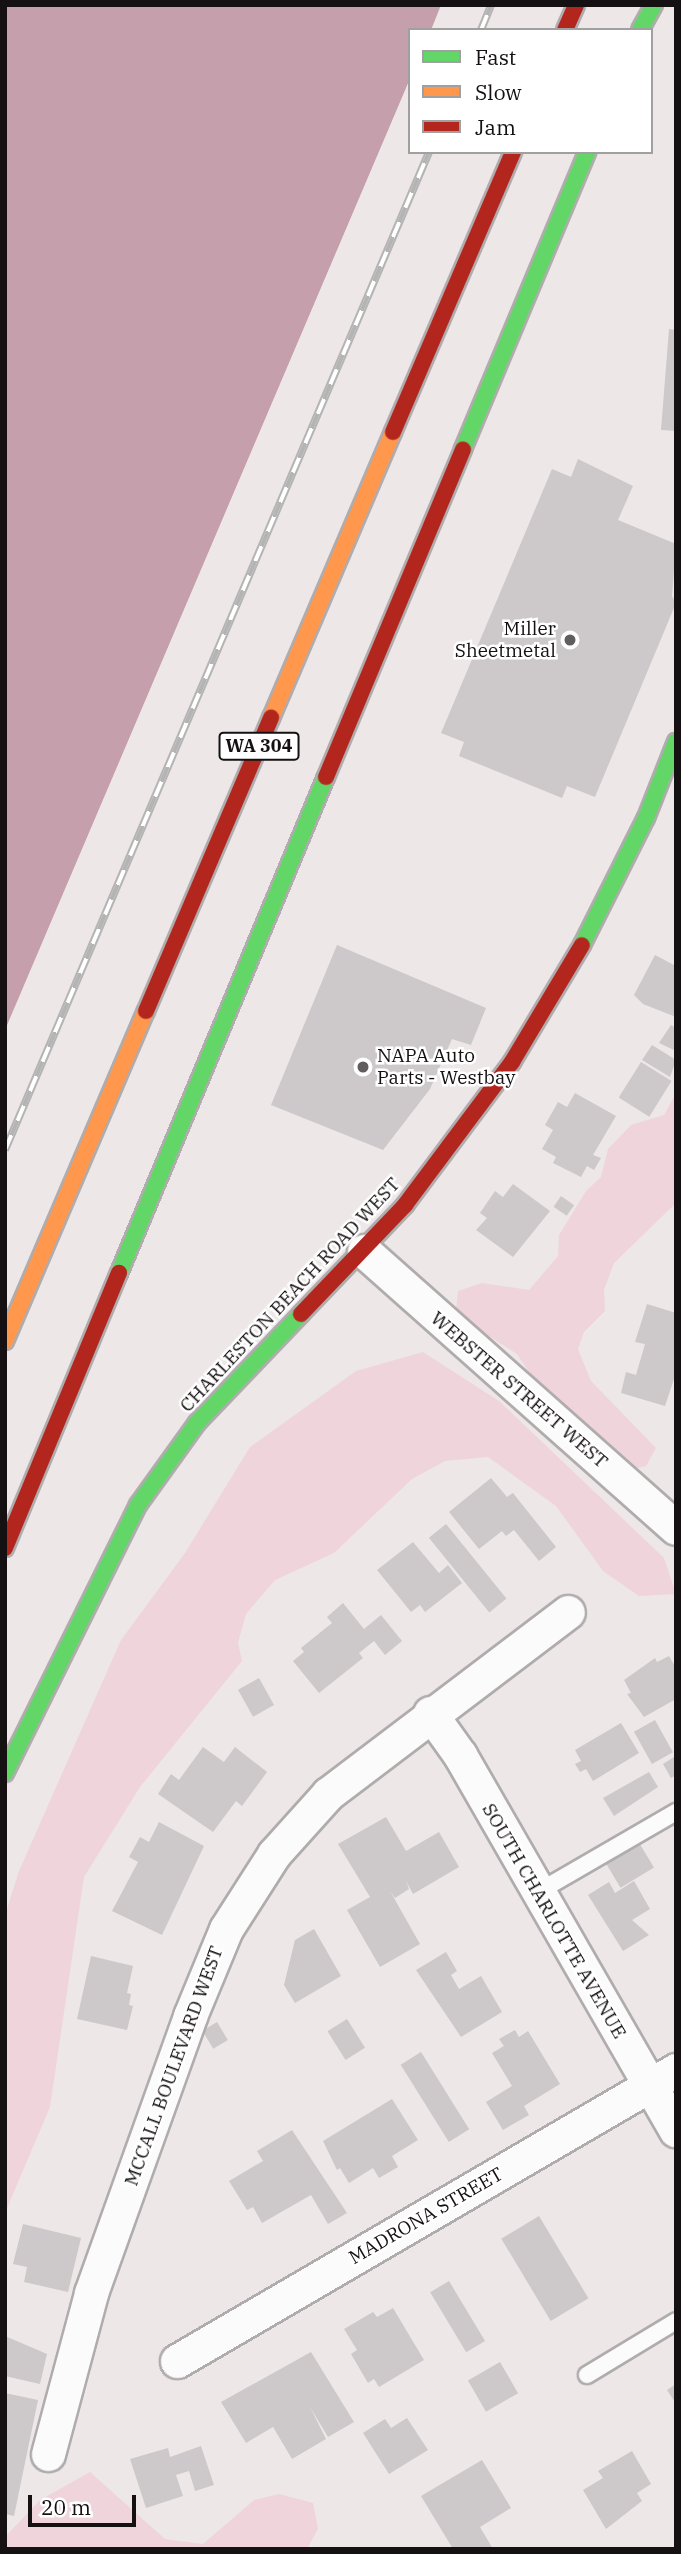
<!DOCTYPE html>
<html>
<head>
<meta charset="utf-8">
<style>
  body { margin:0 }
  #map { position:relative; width:681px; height:2554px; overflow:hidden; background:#ede7e8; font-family:"IBM Plex Serif",serif }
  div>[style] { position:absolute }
  .green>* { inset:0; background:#efd4dc }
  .water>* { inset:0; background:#c69fac }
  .pier>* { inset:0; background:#ede7e8 }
  .building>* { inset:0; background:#cdc8c9; transform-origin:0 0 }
  .roads { filter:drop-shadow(2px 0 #b0acad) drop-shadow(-2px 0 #b0acad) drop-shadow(0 2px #b0acad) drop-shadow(0 -2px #b0acad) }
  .lane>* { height:16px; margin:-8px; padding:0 8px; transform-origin:8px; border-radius:8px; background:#fcfbfc }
  .street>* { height:33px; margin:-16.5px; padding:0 16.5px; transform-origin:16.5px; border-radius:16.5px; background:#fcfbfc }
  .fast>* { height:16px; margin:-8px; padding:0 8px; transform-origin:8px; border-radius:8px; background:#63d668 }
  .slow>* { height:16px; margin:-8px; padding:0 8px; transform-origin:8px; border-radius:8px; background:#ff974d }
  .jam>* { height:16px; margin:-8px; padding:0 8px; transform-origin:8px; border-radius:8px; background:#b3261e }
  .rail>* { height:8px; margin-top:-4px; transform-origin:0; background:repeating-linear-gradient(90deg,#fff 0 16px,#b5b4b4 0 32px); box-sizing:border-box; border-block:2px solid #b5b4b4 }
  .dots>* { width:19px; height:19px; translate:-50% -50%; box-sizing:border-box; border:4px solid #fff; border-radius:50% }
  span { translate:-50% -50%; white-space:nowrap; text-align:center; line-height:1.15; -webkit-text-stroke:5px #fff; paint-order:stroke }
  .shield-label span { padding:2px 5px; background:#fff; border:2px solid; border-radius:5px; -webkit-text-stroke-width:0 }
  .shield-label { font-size:18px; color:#151112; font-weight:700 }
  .poi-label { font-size:19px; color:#151112 }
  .right { translate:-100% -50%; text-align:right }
  .left { translate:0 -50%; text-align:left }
  .street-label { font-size:19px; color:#151112 }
  .frame { position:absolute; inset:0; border:7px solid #151112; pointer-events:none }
  .legend { position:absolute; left:408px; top:28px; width:245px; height:126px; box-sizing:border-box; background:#fff; border:2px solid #a1a0a0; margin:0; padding:9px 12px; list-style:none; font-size:21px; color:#151112 }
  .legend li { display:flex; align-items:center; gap:14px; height:35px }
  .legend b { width:35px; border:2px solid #a1a0a0 }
  .scale { position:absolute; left:28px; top:2495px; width:108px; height:32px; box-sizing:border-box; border:4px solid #151112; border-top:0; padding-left:9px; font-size:21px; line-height:24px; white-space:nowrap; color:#151112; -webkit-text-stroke:5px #fff; paint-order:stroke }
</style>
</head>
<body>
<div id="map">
  <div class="green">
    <i style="clip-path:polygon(676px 1093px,676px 1203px,614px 1263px,604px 1290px,605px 1311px,584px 1332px,578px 1349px,591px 1381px,656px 1448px,646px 1466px,625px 1471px,536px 1383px,517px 1354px,474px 1327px,456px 1310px,458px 1291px,482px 1283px,529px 1290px,558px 1256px,559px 1235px,586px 1191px,601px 1177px,608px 1149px,631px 1125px,664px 1115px)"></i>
    <i style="clip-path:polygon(423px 1352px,499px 1401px,664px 1558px,676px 1594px,639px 1596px,603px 1571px,556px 1506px,488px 1457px,445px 1461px,412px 1479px,334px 1553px,275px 1580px,246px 1614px,238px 1643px,242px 1661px,140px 1787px,84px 1877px,50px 2107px,5px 2213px,5px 1915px,19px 1871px,121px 1640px,185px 1553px,250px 1447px,356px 1371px)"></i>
    <i style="clip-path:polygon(90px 2472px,165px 2539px,203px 2544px,254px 2500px,279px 2494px,313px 2503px,318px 2529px,307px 2549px,5px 2549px,5px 2537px,40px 2500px)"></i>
  </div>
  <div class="water">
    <i style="clip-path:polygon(5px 5px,441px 5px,431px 30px,410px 30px,410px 79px,5px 1031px)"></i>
  </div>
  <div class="pier">
    <i style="clip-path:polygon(410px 79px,410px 88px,5px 1035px,5px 1030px)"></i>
  </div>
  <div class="building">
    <i style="clip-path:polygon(669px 329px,676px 330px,676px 431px,661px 430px)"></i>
    <i style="clip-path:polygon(578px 459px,633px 486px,618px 520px,676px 544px,672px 596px,676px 603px,595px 797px,567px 786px,562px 798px,459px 756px,464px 742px,441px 733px,552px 469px,571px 477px)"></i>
    <i style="clip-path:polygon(337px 945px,486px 1008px,471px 1045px,452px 1039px,430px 1089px,383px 1150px,271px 1105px)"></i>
    <i style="clip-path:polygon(655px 955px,676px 966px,676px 1017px,643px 1004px,634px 995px)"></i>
    <i style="clip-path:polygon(671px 1025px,676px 1028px,676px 1051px,659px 1043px)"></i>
    <i style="clip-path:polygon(652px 1045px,676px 1060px,670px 1077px,642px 1060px)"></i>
    <i style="left:641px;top:1062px;width:36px;height:42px;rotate:32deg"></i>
    <i style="clip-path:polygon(575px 1093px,616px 1116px,593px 1155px,601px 1158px,594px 1170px,587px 1166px,581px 1177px,553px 1163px,556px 1157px,542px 1149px,553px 1130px,545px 1125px,558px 1102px,567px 1107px)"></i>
    <i style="clip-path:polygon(513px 1184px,550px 1211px,513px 1257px,476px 1230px,487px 1218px,480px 1213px,495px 1191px,503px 1197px)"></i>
    <i style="left:561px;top:1196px;width:16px;height:13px;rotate:35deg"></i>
    <i style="clip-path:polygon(647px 1304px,676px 1313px,676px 1373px,665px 1406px,621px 1393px,626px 1372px,636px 1375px,645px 1344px,635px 1342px)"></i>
    <i style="clip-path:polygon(491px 1478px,507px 1497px,513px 1493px,556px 1547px,539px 1561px,514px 1530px,506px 1536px,502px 1531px,479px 1549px,449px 1512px)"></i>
    <i style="left:446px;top:1524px;width:96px;height:22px;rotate:51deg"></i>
    <i style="clip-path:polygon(413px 1542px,439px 1573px,448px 1565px,462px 1583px,425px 1612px,420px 1605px,411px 1612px,377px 1570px)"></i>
    <i style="clip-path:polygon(343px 1603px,364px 1629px,381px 1615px,402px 1641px,385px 1655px,374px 1641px,359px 1653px,363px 1658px,319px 1693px,293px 1661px,304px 1652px,301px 1648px,332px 1623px,327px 1617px)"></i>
    <i style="clip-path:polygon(669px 1656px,676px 1668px,676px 1699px,644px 1717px,627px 1694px,631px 1693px,624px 1680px,655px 1658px,657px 1662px)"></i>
    <i style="left:259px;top:1678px;width:31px;height:24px;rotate:61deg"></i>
    <i style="left:655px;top:1720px;width:37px;height:24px;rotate:61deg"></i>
    <i style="clip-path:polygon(621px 1723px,639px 1753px,593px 1781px,586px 1769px,580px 1772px,575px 1764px,581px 1761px,575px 1750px)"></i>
    <i style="clip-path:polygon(203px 1747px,224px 1762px,235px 1747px,267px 1772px,242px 1806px,236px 1801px,213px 1832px,158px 1794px,171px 1774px,179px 1780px)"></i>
    <i style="clip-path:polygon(674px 1757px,676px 1775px,671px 1778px,663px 1764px)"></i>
    <i style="clip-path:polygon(649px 1772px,658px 1787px,614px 1816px,603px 1798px)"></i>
    <i style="clip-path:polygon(386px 1817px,406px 1851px,439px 1832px,459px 1867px,413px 1894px,406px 1881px,409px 1889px,395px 1898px,390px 1891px,420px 1944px,380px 1967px,347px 1910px,370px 1897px,338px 1844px)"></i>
    <i style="clip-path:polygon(159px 1822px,204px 1846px,162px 1935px,112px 1911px,138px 1862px,129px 1857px,140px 1837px,149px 1842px)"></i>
    <i style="left:638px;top:1841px;width:31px;height:39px;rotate:59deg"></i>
    <i style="clip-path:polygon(634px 1881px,650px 1909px,632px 1920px,649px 1935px,623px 1951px,588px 1895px,609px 1882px,615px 1893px)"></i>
    <i style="clip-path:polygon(314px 1929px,341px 1976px,295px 2003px,284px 1985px,295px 1940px)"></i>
    <i style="clip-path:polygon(446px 1952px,457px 1971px,451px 1975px,459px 1989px,481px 1976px,502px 2012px,461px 2037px,416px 1970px)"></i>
    <i style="clip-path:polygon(91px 1956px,133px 1966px,127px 1993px,131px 1994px,129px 2005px,133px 2006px,127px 2030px,77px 2019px)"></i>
    <i style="left:347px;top:2019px;width:34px;height:23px;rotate:58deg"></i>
    <i style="left:217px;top:2022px;width:21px;height:17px;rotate:59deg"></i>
    <i style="clip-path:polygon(515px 2030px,519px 2037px,528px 2031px,560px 2084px,524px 2106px,529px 2115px,503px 2130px,486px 2102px,512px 2086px,492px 2053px,504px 2046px,499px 2039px)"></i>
    <i style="left:421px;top:2052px;width:91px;height:24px;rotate:58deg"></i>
    <i style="clip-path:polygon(392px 2099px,418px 2140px,392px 2156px,398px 2167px,379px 2178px,373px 2168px,349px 2183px,340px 2168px,337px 2170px,323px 2141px)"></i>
    <i style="clip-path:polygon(292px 2130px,347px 2213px,328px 2224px,311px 2195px,262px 2223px,253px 2207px,247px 2210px,229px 2181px,263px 2161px,257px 2151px)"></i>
    <i style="left:539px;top:2216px;width:96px;height:44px;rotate:59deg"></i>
    <i style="clip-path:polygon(23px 2224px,81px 2238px,68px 2292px,24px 2282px,27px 2267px,13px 2264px)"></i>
    <i style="left:449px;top:2281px;width:70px;height:22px;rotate:59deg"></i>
    <i style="clip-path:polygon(393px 2308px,424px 2360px,379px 2387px,374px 2379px,368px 2383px,351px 2354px,357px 2350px,344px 2329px,373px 2312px,377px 2317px)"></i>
    <i style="clip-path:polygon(5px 2336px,47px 2354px,40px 2384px,5px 2376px)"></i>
    <i style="clip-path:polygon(311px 2352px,354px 2422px,328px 2437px,310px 2407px,326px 2439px,292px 2459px,273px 2427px,246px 2443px,221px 2402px)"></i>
    <i style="left:500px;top:2362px;width:36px;height:37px;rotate:60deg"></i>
    <i style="clip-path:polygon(676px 2384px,676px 2404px,667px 2390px)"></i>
    <i style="clip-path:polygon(5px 2393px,38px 2400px,14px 2516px,5px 2514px)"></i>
    <i style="clip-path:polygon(407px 2418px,428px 2450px,389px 2474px,363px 2433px,385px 2419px,391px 2428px)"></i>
    <i style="clip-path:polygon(201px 2446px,214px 2485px,195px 2491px,189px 2471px,176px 2475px,183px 2496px,146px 2508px,130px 2459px,168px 2448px,170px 2457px)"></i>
    <i style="clip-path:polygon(632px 2451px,651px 2484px,637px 2493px,642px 2501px,606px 2529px,583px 2490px,603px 2478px,598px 2471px)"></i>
    <i style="clip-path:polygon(482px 2460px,511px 2508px,480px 2527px,493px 2549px,453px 2549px,421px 2496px)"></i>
  </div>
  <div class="roads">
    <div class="lane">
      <i style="left:538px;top:1892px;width:160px;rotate:-30.1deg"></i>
      <i style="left:587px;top:2375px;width:104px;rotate:-31.2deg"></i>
    </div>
    <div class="street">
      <i style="left:364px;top:1251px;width:417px;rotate:41.6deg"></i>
      <i style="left:430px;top:1713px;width:52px;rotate:54.5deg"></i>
      <i style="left:460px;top:1755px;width:433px;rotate:60.1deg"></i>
      <i style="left:177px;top:2361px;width:578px;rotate:-30.25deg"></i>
      <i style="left:48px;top:2454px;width:167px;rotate:-75deg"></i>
      <i style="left:91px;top:2293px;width:294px;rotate:-70.3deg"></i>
      <i style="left:190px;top:2016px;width:94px;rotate:-67.5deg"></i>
      <i style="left:226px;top:1929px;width:89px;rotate:-57.4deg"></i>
      <i style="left:274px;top:1854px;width:81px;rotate:-48deg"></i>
      <i style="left:328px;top:1794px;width:301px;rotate:-37.2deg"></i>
    </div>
    <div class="fast">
      <i style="left:640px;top:30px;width:29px;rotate:-61deg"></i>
      <i style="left:463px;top:449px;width:322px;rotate:-67.3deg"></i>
      <i style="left:582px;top:945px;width:142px;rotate:-63.3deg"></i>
      <i style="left:646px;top:818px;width:82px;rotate:-68.5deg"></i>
      <i style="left:119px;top:1273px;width:537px;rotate:-67.35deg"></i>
      <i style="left:5px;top:1773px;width:299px;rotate:-63.6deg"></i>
      <i style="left:138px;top:1505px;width:101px;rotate:-54.3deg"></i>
      <i style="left:197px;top:1423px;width:151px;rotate:-46.3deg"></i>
    </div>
    <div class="slow">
      <i style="left:271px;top:718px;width:311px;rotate:-66.9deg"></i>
      <i style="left:5px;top:1341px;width:359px;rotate:-66.9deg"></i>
    </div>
    <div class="jam">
      <i style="left:565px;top:30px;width:27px;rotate:-66deg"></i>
      <i style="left:393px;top:432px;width:305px;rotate:-66.8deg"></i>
      <i style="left:326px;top:777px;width:355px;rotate:-67.3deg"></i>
      <i style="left:146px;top:1011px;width:319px;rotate:-66.9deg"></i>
      <i style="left:301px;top:1314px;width:151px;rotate:-46.3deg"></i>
      <i style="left:405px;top:1205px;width:179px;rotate:-53.2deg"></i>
      <i style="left:512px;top:1062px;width:136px;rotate:-59.1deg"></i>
      <i style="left:5px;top:1548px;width:298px;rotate:-67.5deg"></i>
    </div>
  </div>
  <div class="rail">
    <i style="left:481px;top:30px;width:27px;rotate:-68deg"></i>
    <i style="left:5px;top:1150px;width:1084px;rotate:-66.98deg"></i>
  </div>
  <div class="dots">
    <i style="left:570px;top:640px;background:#615c5d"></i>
    <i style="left:363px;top:1067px;background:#615c5d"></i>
  </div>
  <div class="shield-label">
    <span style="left:259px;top:746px">WA 304</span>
  </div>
  <div class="poi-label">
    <span class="right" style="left:556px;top:640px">Miller<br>Sheetmetal</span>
    <span class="left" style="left:377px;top:1067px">NAPA Auto<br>Parts - Westbay</span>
  </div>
  <div class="street-label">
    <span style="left:290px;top:1295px;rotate:-47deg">CHARLESTON BEACH ROAD WEST</span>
    <span style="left:519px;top:1390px;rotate:41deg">WEBSTER STREET WEST</span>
    <span style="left:554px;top:1921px;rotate:60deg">SOUTH CHARLOTTE AVENUE</span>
    <span style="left:174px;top:2066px;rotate:-70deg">MCCALL BOULEVARD WEST</span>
    <span style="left:426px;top:2216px;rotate:-30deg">MADRONA STREET</span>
  </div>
  <div class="frame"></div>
  <ul class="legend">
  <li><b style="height:9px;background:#63d668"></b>Fast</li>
  <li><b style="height:9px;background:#ff974d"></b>Slow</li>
  <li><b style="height:9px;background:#b3261e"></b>Jam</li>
  </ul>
  <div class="scale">20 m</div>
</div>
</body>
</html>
